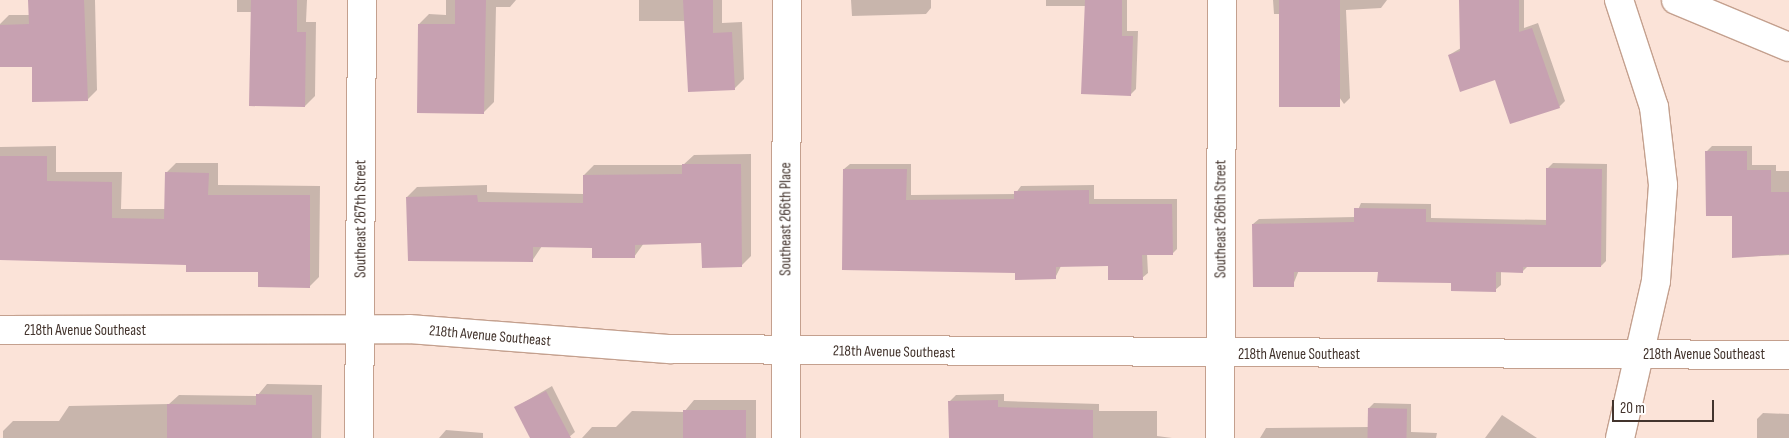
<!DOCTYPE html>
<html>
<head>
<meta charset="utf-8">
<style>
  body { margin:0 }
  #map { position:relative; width:1789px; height:438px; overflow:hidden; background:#fbe3d8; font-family:"Sofia Sans Condensed",sans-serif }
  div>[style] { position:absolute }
  .shadow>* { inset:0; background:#0003 }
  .building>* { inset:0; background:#c7a1b1; transform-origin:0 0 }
  .roads { filter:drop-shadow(1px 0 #c4a08e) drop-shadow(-1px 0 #c4a08e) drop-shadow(0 1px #c4a08e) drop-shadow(0 -1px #c4a08e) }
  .minor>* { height:28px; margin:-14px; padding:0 14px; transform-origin:14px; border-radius:14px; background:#fff }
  span { translate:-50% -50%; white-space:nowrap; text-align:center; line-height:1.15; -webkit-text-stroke:4px #fff; paint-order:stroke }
  .street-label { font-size:15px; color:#43342d }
  .scale { position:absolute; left:1612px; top:400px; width:102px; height:22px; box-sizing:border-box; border:2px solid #43342d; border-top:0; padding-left:6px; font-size:15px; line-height:18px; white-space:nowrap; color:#43342d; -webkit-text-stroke:4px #fff; paint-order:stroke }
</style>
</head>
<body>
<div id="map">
  <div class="shadow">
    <i style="clip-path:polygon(29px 0,95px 0,97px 90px,87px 100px,33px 66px,0 66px,0 24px,9px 15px,30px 15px)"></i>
    <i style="clip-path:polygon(237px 0,307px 0,306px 22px,316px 22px,315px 96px,305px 106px,252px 12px,237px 12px)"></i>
    <i style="clip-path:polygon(446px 0,516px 0,510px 7px,496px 7px,494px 102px,484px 112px,419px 24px,429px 14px,446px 15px)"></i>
    <i style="clip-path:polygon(639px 0,722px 0,722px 23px,742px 22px,744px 79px,734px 89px,686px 21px,639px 21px)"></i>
    <i style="clip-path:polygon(851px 0,931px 0,931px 8px,926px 14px,852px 16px)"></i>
    <i style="clip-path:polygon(1046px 0,1127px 0,1127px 31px,1138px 31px,1136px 89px,1130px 95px,1086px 6px,1046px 6px)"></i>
    <i style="clip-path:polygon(1273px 0,1387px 0,1381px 8px,1346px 10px,1350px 98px,1344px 104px,1281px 14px,1274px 14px)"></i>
    <i style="clip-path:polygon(1460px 0,1524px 0,1524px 28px,1538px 23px,1565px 101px,1559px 107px,1449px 55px,1461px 48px)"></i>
    <i style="clip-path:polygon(56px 146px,56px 172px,122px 172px,121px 209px,166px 209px,166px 173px,176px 163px,218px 163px,218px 185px,320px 186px,319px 277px,309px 287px,259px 271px,187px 264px,0 259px,0 147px)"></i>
    <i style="clip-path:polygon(1712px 146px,1752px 146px,1752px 165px,1776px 165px,1776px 171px,1789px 171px,1789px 255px,1733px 257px,1733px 215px,1706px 152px)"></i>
    <i style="clip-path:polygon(751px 154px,751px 256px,741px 266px,702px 242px,644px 243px,634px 257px,593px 247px,542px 246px,532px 261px,407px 197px,417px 187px,487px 185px,487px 192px,584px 194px,584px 175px,594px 165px,683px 165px,694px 155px)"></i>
    <i style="clip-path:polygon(1553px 163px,1607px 164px,1606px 261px,1601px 266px,1528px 266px,1522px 272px,1501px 271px,1501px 285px,1495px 290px,1379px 270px,1299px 270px,1293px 285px,1253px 224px,1259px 219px,1355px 217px,1361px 203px,1431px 204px,1431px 218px,1547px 220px,1547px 169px)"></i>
    <i style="clip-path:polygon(850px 164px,911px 164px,911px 195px,1015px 194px,1021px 186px,1094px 185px,1094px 199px,1177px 199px,1177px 249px,1172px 254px,1147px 254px,1148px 273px,1142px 278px,1110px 265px,1061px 266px,1055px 278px,1016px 272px,844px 169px)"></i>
    <i style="clip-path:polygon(267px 384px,322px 385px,321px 438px,3px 438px,3px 431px,13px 421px,59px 421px,69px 406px,169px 404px,179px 395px,257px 396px)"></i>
    <i style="clip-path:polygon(552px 386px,575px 432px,568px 438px,532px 438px,516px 407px)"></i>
    <i style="clip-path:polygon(1004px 394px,1004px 401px,1099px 404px,1099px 411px,1157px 411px,1157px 436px,1172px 438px,950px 438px,950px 401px,956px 395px)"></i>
    <i style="clip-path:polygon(694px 400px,756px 400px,756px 438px,582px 438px,592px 427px,616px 427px,632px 411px,684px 412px)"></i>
    <i style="clip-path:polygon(1374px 403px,1411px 404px,1411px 432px,1437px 433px,1436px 438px,1260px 438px,1266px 428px,1369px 427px,1369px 408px)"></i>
    <i style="clip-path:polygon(1763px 413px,1789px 414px,1789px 438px,1757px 438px,1757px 419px)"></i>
    <i style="clip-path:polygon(1502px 415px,1537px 438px,1485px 438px)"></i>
    <i style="clip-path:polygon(446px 430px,483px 433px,483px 438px,439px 438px)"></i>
  </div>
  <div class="building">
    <i style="clip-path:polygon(28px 0,84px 0,88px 101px,32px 102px,32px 67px,0 67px,0 25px,29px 24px)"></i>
    <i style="clip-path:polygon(251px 0,297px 0,297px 32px,306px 32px,305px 107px,249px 106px)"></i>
    <i style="clip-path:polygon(455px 0,486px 0,484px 114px,417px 113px,418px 24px,455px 24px)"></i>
    <i style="clip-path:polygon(683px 0,713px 0,713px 33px,732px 32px,735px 90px,688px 92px)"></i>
    <i style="clip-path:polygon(1085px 0,1122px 0,1122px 36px,1133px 36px,1131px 96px,1081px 94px)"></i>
    <i style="left:1279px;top:0;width:61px;height:107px"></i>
    <i style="clip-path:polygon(1459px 0,1519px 0,1519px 32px,1532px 28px,1560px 108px,1510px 124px,1495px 80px,1460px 92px,1448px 55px,1460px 51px)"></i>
    <i style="clip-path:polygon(1705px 151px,1747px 151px,1747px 170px,1771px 170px,1771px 192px,1789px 192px,1789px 254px,1732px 258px,1732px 216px,1706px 216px)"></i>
    <i style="clip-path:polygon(0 156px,47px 156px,47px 181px,112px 182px,112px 218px,164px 219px,165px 172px,209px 173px,208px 195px,310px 195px,310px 288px,258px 287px,258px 272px,186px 272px,186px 265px,0 260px)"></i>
    <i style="clip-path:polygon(682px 164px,741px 164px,742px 267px,702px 268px,701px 243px,635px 245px,635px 258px,592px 258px,592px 248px,533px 247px,533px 262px,408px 261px,406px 197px,477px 195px,478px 202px,583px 203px,583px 175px,682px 174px)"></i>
    <i style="clip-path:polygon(1546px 168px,1602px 169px,1601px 267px,1523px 267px,1523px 273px,1496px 272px,1496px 292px,1451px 291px,1451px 283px,1377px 282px,1378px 272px,1294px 272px,1294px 287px,1253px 287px,1252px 224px,1354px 222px,1354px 208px,1426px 209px,1426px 222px,1546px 225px)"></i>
    <i style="clip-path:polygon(843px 169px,907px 169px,906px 200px,1014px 199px,1014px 191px,1089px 190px,1089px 204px,1172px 204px,1173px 255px,1142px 255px,1143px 280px,1108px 280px,1108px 266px,1056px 267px,1056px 279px,1015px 280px,1015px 273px,842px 270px)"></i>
    <i style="clip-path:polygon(546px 391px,571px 438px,530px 438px,514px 407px)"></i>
    <i style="clip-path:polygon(256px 394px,312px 395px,312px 438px,167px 438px,167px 404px,256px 405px)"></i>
    <i style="clip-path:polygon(998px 400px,998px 407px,1093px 410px,1093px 438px,949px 438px,948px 401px)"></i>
    <i style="left:1368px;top:408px;width:39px;height:30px;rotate:1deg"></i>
    <i style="left:683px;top:410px;width:63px;height:28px"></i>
  </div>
  <div class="roads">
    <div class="minor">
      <i style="left:1619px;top:0;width:113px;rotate:71.9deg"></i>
      <i style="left:1654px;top:107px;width:79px;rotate:83.4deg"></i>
      <i style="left:1663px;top:185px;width:96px;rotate:94.2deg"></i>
      <i style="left:1656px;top:281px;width:161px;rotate:102.9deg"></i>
      <i style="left:1676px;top:0;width:122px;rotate:22.6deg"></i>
      <i style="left:0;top:330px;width:409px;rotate:-0.1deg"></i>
      <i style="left:409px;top:329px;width:263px;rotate:4.4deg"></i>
      <i style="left:671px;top:349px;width:1118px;rotate:0.31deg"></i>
      <i style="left:359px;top:438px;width:438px;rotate:-89.6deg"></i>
      <i style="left:786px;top:438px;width:438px;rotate:-89.9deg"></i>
      <i style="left:1220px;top:438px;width:438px;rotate:-89.7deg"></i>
    </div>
  </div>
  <div class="street-label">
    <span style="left:361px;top:219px;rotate:-90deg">Southeast 267th Street</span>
    <span style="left:786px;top:219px;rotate:-90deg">Southeast 266th Place</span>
    <span style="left:1221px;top:219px;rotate:-90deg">Southeast 266th Street</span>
    <span style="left:85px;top:331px">218th Avenue Southeast</span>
    <span style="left:490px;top:336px;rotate:5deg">218th Avenue Southeast</span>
    <span style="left:894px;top:352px;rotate:1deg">218th Avenue Southeast</span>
    <span style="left:1299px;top:355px">218th Avenue Southeast</span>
    <span style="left:1704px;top:355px">218th Avenue Southeast</span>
  </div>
  <div class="scale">20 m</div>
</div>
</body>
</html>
